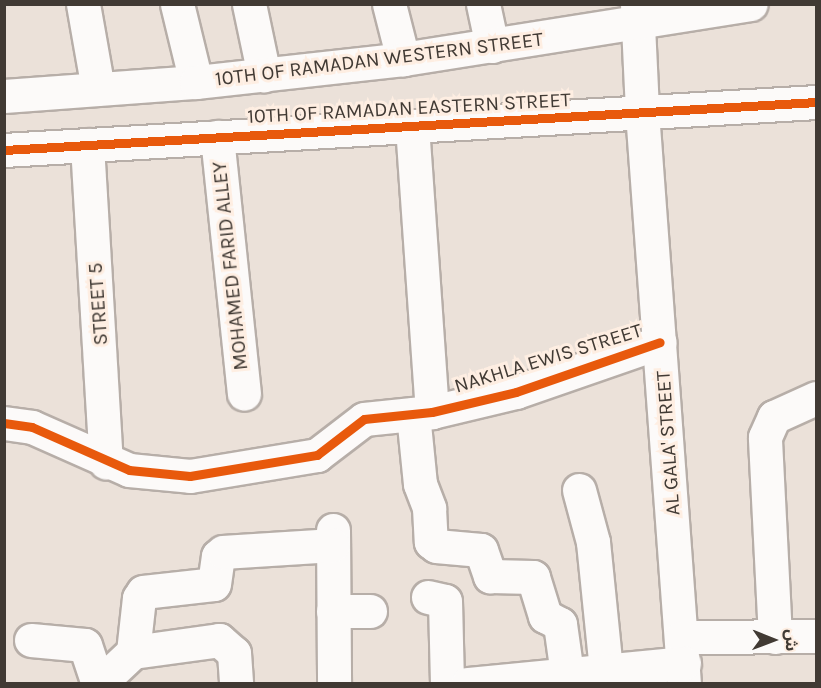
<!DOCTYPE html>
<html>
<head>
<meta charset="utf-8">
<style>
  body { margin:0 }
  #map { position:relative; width:821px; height:688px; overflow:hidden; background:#ebe1d9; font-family:Karla,"Noto Sans Arabic",sans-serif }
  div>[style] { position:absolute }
  .roads { filter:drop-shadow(2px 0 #b7aea8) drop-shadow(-2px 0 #b7aea8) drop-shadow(0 2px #b7aea8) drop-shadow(0 -2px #b7aea8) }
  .minor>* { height:33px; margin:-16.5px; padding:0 16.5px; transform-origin:16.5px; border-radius:16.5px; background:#fcfaf9 }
  .cycleway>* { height:9px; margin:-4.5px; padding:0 4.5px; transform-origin:4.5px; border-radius:4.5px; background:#e8590c }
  span { translate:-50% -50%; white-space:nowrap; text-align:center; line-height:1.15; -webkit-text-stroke:6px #feeee2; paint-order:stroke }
  .street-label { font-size:20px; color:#413a34 }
  .frame { position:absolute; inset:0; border:6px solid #413a34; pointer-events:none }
  .north { position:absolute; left:743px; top:610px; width:60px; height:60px; -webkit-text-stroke:4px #feeee2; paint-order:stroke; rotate:91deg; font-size:16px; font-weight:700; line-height:24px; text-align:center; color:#413a34 }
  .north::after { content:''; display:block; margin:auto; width:21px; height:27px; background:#413a34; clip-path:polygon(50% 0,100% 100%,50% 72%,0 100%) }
</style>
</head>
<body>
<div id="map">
  <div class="roads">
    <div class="minor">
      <i style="left:83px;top:4px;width:86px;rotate:80deg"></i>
      <i style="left:177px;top:4px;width:80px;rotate:76.3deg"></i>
      <i style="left:249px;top:4px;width:73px;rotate:78.1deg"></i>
      <i style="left:389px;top:4px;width:57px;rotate:75.7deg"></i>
      <i style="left:483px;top:4px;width:43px;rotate:77.9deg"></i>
      <i style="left:637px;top:4px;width:108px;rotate:87.3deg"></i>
      <i style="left:642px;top:112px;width:574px;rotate:85.8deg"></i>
      <i style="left:4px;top:96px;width:193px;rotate:-4.2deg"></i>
      <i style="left:196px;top:82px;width:208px;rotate:-6.3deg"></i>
      <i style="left:403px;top:59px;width:352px;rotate:-9deg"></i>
      <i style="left:412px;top:126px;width:287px;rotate:86deg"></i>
      <i style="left:217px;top:137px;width:258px;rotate:84deg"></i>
      <i style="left:87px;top:145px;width:318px;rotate:86.6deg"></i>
      <i style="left:4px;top:150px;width:813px;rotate:-3.38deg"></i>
      <i style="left:413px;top:414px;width:70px;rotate:84.3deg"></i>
      <i style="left:420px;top:484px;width:26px;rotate:69deg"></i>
      <i style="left:429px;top:508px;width:34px;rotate:87deg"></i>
      <i style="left:431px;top:542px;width:6px;rotate:39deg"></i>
      <i style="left:436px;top:546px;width:45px;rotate:5.1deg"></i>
      <i style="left:481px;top:550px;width:28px;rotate:71deg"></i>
      <i style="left:490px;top:576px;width:43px;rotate:1.3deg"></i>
      <i style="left:533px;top:577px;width:41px;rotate:72.9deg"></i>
      <i style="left:545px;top:616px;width:17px;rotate:28deg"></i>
      <i style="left:560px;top:624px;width:50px;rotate:82deg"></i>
      <i style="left:4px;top:423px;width:28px;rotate:8deg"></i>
      <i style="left:32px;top:427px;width:106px;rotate:23.9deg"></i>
      <i style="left:129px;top:470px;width:61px;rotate:5.6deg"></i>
      <i style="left:190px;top:476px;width:129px;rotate:-9.4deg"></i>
      <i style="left:317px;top:455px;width:59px;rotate:-37.5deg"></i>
      <i style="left:364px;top:419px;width:68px;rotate:-5.9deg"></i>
      <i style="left:432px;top:412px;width:86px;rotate:-13.4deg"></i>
      <i style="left:516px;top:392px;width:152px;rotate:-19.1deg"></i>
      <i style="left:579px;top:490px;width:54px;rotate:74.9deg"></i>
      <i style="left:593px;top:542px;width:129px;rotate:84.2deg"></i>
      <i style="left:333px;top:530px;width:154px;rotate:89.6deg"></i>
      <i style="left:428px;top:597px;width:17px;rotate:13deg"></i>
      <i style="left:445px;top:601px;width:83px;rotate:88.6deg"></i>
      <i style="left:333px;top:611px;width:37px"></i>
      <i style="left:682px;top:637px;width:134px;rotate:-0.4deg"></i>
      <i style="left:775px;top:637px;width:200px;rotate:-92.9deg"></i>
      <i style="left:765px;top:437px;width:22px;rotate:-66deg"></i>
      <i style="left:774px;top:417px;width:46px;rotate:-24.3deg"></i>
      <i style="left:31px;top:640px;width:54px;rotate:5.3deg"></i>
      <i style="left:85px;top:645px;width:41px;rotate:71.6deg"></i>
      <i style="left:133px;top:652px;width:87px;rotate:-7.9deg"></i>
      <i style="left:219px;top:640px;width:20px;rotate:41deg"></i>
      <i style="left:234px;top:653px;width:31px;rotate:86deg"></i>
      <i style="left:99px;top:684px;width:47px;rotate:-43.3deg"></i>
      <i style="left:133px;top:652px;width:54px;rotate:-83.7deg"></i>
      <i style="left:139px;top:598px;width:7px;rotate:-56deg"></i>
      <i style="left:143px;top:592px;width:71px;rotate:-6.4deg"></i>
      <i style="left:214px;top:584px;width:28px;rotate:-82deg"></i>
      <i style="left:218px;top:556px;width:6px;rotate:-39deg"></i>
      <i style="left:223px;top:552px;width:110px;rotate:-3.6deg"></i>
      <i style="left:467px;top:684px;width:218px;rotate:-5.5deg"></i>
    </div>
  </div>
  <div class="cycleway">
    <i style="left:4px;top:150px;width:813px;rotate:-3.38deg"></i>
    <i style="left:4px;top:423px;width:28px;rotate:8deg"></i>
    <i style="left:32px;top:427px;width:106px;rotate:23.9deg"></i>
    <i style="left:129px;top:470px;width:61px;rotate:5.6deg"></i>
    <i style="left:190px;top:476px;width:129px;rotate:-9.4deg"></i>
    <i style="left:317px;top:455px;width:59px;rotate:-37.5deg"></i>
    <i style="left:364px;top:419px;width:68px;rotate:-5.9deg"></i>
    <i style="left:432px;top:412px;width:86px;rotate:-13.4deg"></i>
    <i style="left:516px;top:392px;width:152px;rotate:-19.1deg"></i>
  </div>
  <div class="street-label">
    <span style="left:379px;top:59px;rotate:-7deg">10TH OF RAMADAN WESTERN STREET</span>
    <span style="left:409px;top:108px;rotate:-3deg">10TH OF RAMADAN EASTERN STREET</span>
    <span style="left:230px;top:266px;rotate:-96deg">MOHAMED FARID ALLEY</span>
    <span style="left:98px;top:304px;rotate:-94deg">STREET 5</span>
    <span style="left:548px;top:358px;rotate:-17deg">NAKHLA EWIS STREET</span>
    <span style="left:668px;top:443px;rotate:-94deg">AL GALA' STREET</span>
  </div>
  <div class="frame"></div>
  <div class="north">ش</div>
</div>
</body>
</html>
